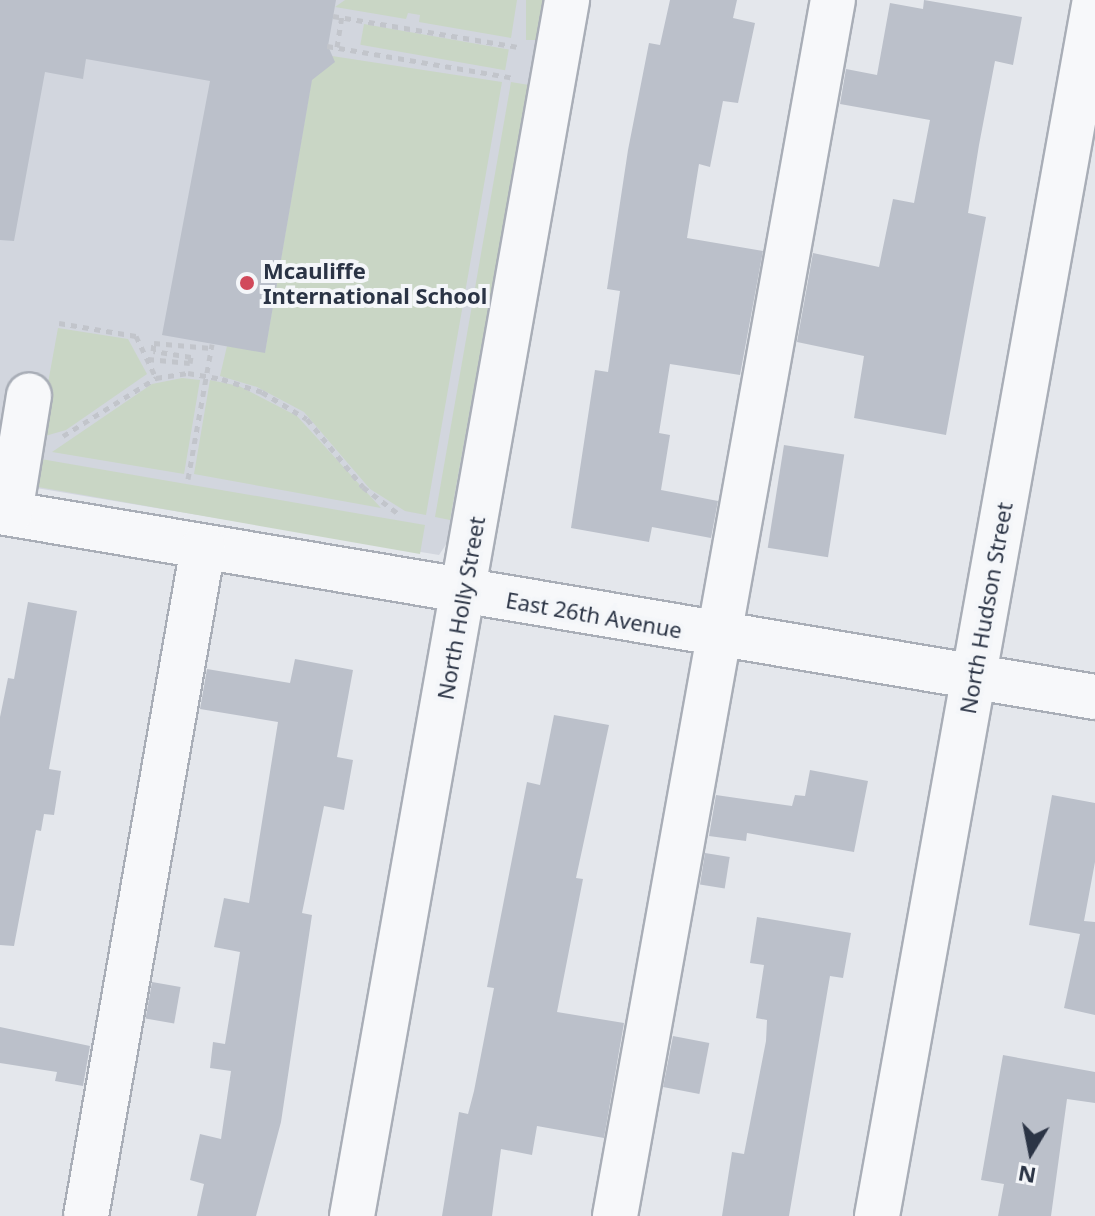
<!DOCTYPE html>
<html>
<head>
<meta charset="utf-8">
<style>
  body { margin:0 }
  #map { position:relative; width:1095px; height:1216px; overflow:hidden; background:#e4e7ec; font-family:"Noto Sans",sans-serif }
  div>[style] { position:absolute }
  .built>* { inset:0; background:#d2d6de }
  .green>* { inset:0; background:#c9d6c5; transform-origin:0 0 }
  .building>* { inset:0; background:#bbc0ca; transform-origin:0 0 }
  .path>* { height:5px; margin-top:-2.5px; transform-origin:0; background:repeating-linear-gradient(90deg,#c2c5cb 0 6px,transparent 0 12px) }
  .roads { filter:drop-shadow(2px 0 #a9aeb7) drop-shadow(-2px 0 #a9aeb7) drop-shadow(0 2px #a9aeb7) drop-shadow(0 -2px #a9aeb7) }
  .minor>* { height:44px; margin:-22px; padding:0 22px; transform-origin:22px; border-radius:22px; background:#f7f8fa }
  .dots>* { width:22px; height:22px; translate:-50% -50%; box-sizing:border-box; border:4px solid #f4f6f9; border-radius:50% }
  span { translate:-50% -50%; white-space:nowrap; text-align:center; line-height:1.15; -webkit-text-stroke:8px #f4f6f9; paint-order:stroke }
  .poi-label { font-size:22px; color:#2b3445; font-weight:700 }
  .left { translate:0 -50%; text-align:left }
  .street-label { font-size:22px; color:#2b3445 }
  .north { position:absolute; left:991px; top:1112px; width:80px; height:80px; -webkit-text-stroke:6px #f4f6f9; paint-order:stroke; rotate:190deg; font-size:22px; font-weight:700; line-height:32px; text-align:center; color:#2b3445 }
  .north::after { content:''; display:block; margin:auto; width:28px; height:36px; background:#2b3445; clip-path:polygon(50% 0,100% 100%,50% 72%,0 100%) }
</style>
</head>
<body>
<div id="map">
  <div class="built">
    <i style="clip-path:polygon(0 0,545px 0,449px 540px,439px 555px,0 482px)"></i>
  </div>
  <div class="green">
    <i style="clip-path:polygon(345px 0,517px 0,511px 38px,419px 22px,420px 15px,408px 13px,406px 19px,335px 7px)"></i>
    <i style="left:526px;top:0;width:19px;height:40px"></i>
    <i style="left:364px;top:24px;width:147px;height:21px;rotate:10deg"></i>
    <i style="clip-path:polygon(332px 56px,502px 82px,426px 515px,405px 511px,370px 489px,304px 412px,257px 387px,220px 376px,227px 346px,265px 352px,313px 72px,331px 65px)"></i>
    <i style="clip-path:polygon(511px 82px,529px 85px,450px 520px,435px 517px)"></i>
    <i style="clip-path:polygon(58px 328px,128px 339px,147px 374px,66px 430px,38px 438px)"></i>
    <i style="clip-path:polygon(182px 378px,200px 380px,184px 474px,52px 452px,152px 384px)"></i>
    <i style="clip-path:polygon(210px 380px,239px 386px,297px 416px,381px 508px,194px 474px)"></i>
    <i style="clip-path:polygon(35px 458px,425px 525px,420px 554px,38px 487px,31px 477px)"></i>
  </div>
  <div class="building">
    <i style="clip-path:polygon(0 0,336px 0,328px 46px,335px 62px,312px 80px,265px 353px,162px 335px,210px 81px,86px 59px,83px 79px,45px 72px,14px 241px,0 240px)"></i>
    <i style="clip-path:polygon(670px 0,737px 0,733px 18px,755px 23px,738px 103px,723px 101px,710px 167px,699px 164px,687px 238px,763px 251px,740px 375px,670px 364px,659px 433px,670px 435px,661px 490px,718px 501px,711px 538px,652px 527px,649px 542px,571px 528px,595px 370px,608px 372px,620px 291px,607px 289px,628px 150px,649px 43px,660px 45px)"></i>
    <i style="clip-path:polygon(924px 0,1022px 17px,1013px 65px,995px 61px,979px 145px,968px 213px,986px 217px,946px 435px,854px 418px,864px 356px,797px 342px,813px 253px,879px 267px,893px 199px,914px 203px,930px 120px,840px 104px,846px 69px,877px 75px,890px 3px,923px 9px)"></i>
    <i style="left:784px;top:445px;width:61px;height:104px;rotate:9deg"></i>
    <i style="clip-path:polygon(28px 602px,77px 611px,49px 769px,61px 771px,54px 815px,44px 814px,41px 831px,36px 830px,14px 946px,0 945px,0 717px,8px 678px,14px 679px)"></i>
    <i style="clip-path:polygon(295px 659px,353px 670px,337px 757px,353px 760px,344px 810px,324px 806px,302px 913px,312px 915px,281px 1122px,256px 1216px,197px 1216px,204px 1184px,190px 1180px,200px 1134px,221px 1139px,231px 1071px,210px 1068px,213px 1042px,225px 1044px,240px 952px,214px 947px,224px 898px,249px 903px,278px 722px,200px 709px,207px 669px,290px 683px)"></i>
    <i style="clip-path:polygon(554px 715px,609px 725px,576px 878px,583px 879px,557px 1012px,624px 1023px,604px 1138px,537px 1126px,532px 1155px,501px 1149px,492px 1216px,442px 1216px,459px 1112px,468px 1114px,474px 1091px,494px 988px,487px 987px,527px 782px,540px 785px)"></i>
    <i style="clip-path:polygon(810px 770px,868px 781px,854px 852px,747px 833px,746px 841px,709px 836px,716px 795px,792px 806px,795px 795px,805px 796px)"></i>
    <i style="clip-path:polygon(1052px 795px,1095px 803px,1095px 862px,1084px 921px,1095px 922px,1095px 1015px,1064px 1008px,1080px 934px,1029px 925px)"></i>
    <i style="left:705px;top:853px;width:25px;height:32px;rotate:9deg"></i>
    <i style="clip-path:polygon(757px 917px,851px 933px,843px 978px,830px 976px,789px 1216px,722px 1216px,732px 1152px,744px 1154px,766px 1041px,767px 1020px,756px 1018px,764px 965px,750px 963px)"></i>
    <i style="left:152px;top:982px;width:29px;height:37px;rotate:10deg"></i>
    <i style="clip-path:polygon(0 1027px,90px 1046px,83px 1086px,55px 1081px,57px 1072px,0 1063px)"></i>
    <i style="left:673px;top:1036px;width:37px;height:52px;rotate:11deg"></i>
    <i style="clip-path:polygon(1003px 1055px,1095px 1072px,1095px 1103px,1067px 1099px,1051px 1216px,998px 1216px,1004px 1184px,981px 1180px)"></i>
  </div>
  <div class="path">
    <i style="left:333px;top:16px;width:189px;rotate:9.5deg"></i>
    <i style="left:327px;top:46px;width:190px;rotate:9.7deg"></i>
    <i style="left:337px;top:47px;width:30px;rotate:-81deg"></i>
    <i style="left:59px;top:323px;width:78px;rotate:9.6deg"></i>
    <i style="left:136px;top:336px;width:47px;rotate:64.5deg"></i>
    <i style="left:148px;top:359px;width:42px;rotate:5.4deg"></i>
    <i style="left:190px;top:363px;width:6px;rotate:-81deg"></i>
    <i style="left:191px;top:357px;width:38px;rotate:-171deg"></i>
    <i style="left:153px;top:351px;width:8px;rotate:-83deg"></i>
    <i style="left:154px;top:343px;width:57px;rotate:5deg"></i>
    <i style="left:63px;top:436px;width:110px;rotate:-31.9deg"></i>
    <i style="left:156px;top:378px;width:32px;rotate:-9deg"></i>
    <i style="left:188px;top:373px;width:35px;rotate:10deg"></i>
    <i style="left:222px;top:379px;width:42px;rotate:18deg"></i>
    <i style="left:262px;top:392px;width:52px;rotate:31deg"></i>
    <i style="left:307px;top:419px;width:88px;rotate:50.5deg"></i>
    <i style="left:363px;top:487px;width:46px;rotate:37.1deg"></i>
    <i style="left:188px;top:479px;width:137px;rotate:-79.9deg"></i>
  </div>
  <div class="roads">
    <div class="minor">
      <i style="left:0;top:512px;width:1111px;rotate:9.59deg"></i>
      <i style="left:10px;top:513px;width:119px;rotate:-80.8deg"></i>
      <i style="left:86px;top:1216px;width:679px;rotate:-80.08deg"></i>
      <i style="left:352px;top:1216px;width:1235px;rotate:-79.97deg"></i>
      <i style="left:615px;top:1216px;width:1235px;rotate:-79.84deg"></i>
      <i style="left:877px;top:1216px;width:1235px;rotate:-79.84deg"></i>
    </div>
  </div>
  <div class="dots">
    <i style="left:247px;top:283px;background:#d1495b"></i>
  </div>
  <div class="poi-label">
    <span class="left" style="left:263px;top:283px">Mcauliffe<br>International School</span>
  </div>
  <div class="street-label">
    <span style="left:461px;top:608px;rotate:-80deg">North Holly Street</span>
    <span style="left:986px;top:608px;rotate:-80deg">North Hudson Street</span>
    <span style="left:594px;top:615px;rotate:10deg">East 26th Avenue</span>
  </div>
  <div class="north">N</div>
</div>
</body>
</html>
